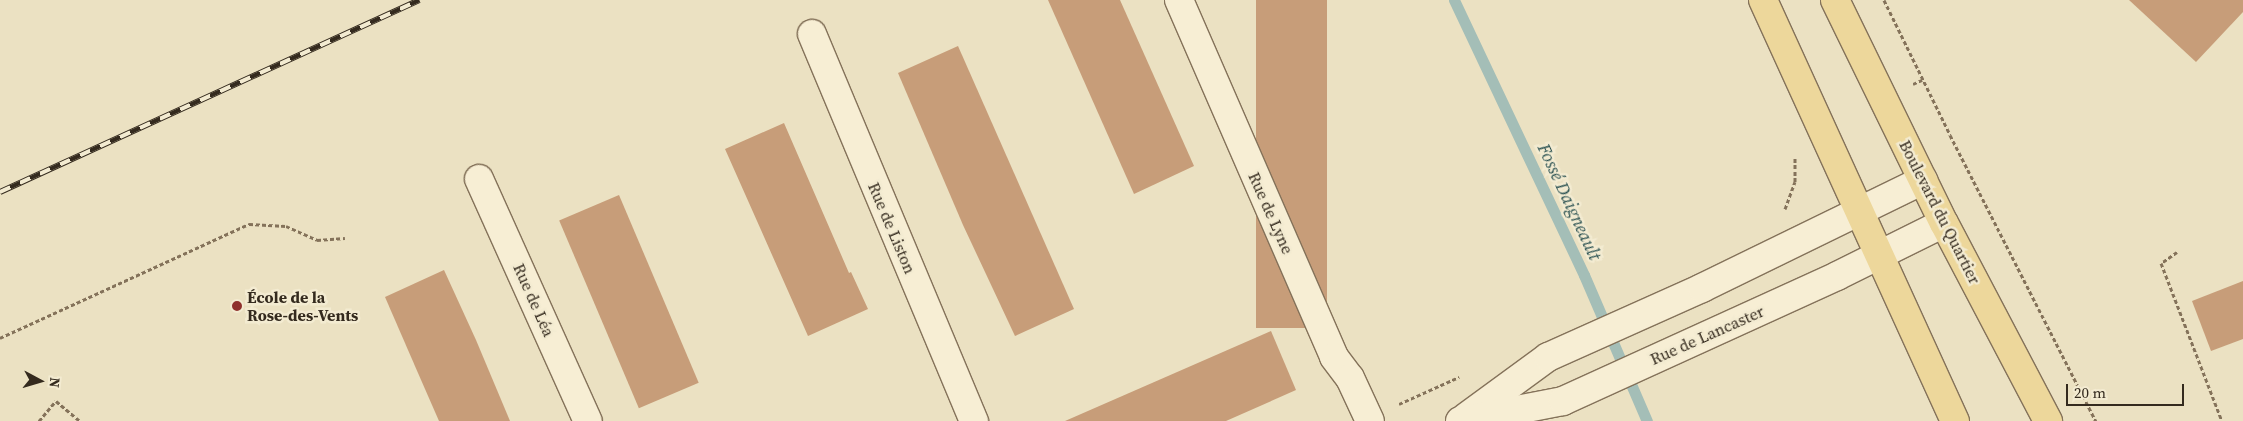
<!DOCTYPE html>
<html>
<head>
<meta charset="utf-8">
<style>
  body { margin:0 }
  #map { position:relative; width:2243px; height:421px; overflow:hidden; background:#ebe1c2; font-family:"Source Serif 4",serif }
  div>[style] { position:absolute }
  .stream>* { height:11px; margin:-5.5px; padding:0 5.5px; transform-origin:5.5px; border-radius:5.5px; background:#a4beb7 }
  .building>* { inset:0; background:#c79d79; transform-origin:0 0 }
  .path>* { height:3px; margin-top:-1.5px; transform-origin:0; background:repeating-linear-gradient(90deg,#84725a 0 4px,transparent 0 6.5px) }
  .roads { filter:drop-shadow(1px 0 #84725a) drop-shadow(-1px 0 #84725a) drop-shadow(0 1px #84725a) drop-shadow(0 -1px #84725a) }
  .minor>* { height:28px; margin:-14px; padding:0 14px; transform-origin:14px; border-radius:14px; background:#f7eed4 }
  .major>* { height:28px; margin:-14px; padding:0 14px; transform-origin:14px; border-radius:14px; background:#edd79b }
  .rail>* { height:5.5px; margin-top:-2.75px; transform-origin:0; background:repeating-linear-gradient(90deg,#f3ebd1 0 11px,#342a1e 0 22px); box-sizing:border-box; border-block:1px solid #342a1e }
  .dots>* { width:14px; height:14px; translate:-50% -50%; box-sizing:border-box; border:2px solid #f3ebd1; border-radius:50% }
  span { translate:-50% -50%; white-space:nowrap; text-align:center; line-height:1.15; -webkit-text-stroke:5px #f3ebd1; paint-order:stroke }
  .street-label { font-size:16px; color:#342a1e }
  .poi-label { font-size:16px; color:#342a1e; font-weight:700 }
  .left { translate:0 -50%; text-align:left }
  .water-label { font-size:18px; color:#2d5353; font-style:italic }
  .north { position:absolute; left:15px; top:356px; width:50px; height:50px; -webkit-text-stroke:4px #f3ebd1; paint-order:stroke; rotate:96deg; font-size:14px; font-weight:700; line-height:20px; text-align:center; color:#342a1e }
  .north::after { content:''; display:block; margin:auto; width:18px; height:22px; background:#342a1e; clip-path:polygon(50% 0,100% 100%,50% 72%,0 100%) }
  .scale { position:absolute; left:2066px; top:384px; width:118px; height:22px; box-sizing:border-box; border:2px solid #342a1e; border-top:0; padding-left:6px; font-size:15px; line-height:18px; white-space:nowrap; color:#342a1e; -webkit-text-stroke:4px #f3ebd1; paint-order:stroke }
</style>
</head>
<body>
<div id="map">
  <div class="stream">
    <i style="left:1454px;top:0;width:304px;rotate:64.7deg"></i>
    <i style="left:1584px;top:275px;width:159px;rotate:66.7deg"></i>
  </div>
  <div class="building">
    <i style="clip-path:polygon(1048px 0,1120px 0,1194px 166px,1134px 194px)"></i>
    <i style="left:1256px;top:0;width:71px;height:328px"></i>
    <i style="clip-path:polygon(2129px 0,2243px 0,2243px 12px,2196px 62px)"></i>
    <i style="clip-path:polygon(958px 46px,1074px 309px,1015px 336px,963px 225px,898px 73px)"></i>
    <i style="clip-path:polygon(784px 123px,849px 273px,851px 272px,868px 309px,808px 336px,725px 149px)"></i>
    <i style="left:619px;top:195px;width:204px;height:65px;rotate:67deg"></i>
    <i style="clip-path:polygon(444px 270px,476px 340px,510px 421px,439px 421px,418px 373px,385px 297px)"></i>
    <i style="clip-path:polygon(2243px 281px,2243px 339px,2211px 351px,2192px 301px)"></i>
    <i style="clip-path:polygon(1271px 331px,1296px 390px,1226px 421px,1065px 421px)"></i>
  </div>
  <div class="path">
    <i style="left:1884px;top:0;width:150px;rotate:63.9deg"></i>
    <i style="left:1950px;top:135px;width:321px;rotate:63deg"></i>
    <i style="left:1913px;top:84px;width:10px;rotate:-24deg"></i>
    <i style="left:1785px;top:209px;width:29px;rotate:-70deg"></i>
    <i style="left:1795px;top:182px;width:25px;rotate:-90deg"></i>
    <i style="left:2177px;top:252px;width:19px;rotate:145deg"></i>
    <i style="left:2161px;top:263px;width:169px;rotate:68.9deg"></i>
    <i style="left:0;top:338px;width:274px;rotate:-24.6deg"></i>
    <i style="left:249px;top:224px;width:37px;rotate:3deg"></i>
    <i style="left:286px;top:226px;width:34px;rotate:24deg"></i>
    <i style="left:317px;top:240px;width:28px;rotate:-4deg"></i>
    <i style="left:1399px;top:404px;width:66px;rotate:-24.2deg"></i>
    <i style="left:39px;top:421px;width:26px;rotate:-50deg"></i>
    <i style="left:56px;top:401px;width:31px;rotate:40deg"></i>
  </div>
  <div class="roads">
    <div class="minor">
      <i style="left:1179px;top:0;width:389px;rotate:66.5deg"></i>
      <i style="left:1334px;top:357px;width:26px;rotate:53deg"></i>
      <i style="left:1350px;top:378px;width:47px;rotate:65.1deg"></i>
      <i style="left:812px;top:34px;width:420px;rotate:67.3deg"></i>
      <i style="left:479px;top:179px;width:265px;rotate:65.8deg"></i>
      <i style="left:1466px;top:417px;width:102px;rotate:-36.2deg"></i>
      <i style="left:1548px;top:357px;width:169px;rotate:-24.1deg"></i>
      <i style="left:1702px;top:288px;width:246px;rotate:-26deg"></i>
      <i style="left:1460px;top:421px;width:105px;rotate:-11deg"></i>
      <i style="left:1563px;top:401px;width:301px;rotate:-24.5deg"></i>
      <i style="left:1837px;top:276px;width:119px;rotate:-26.4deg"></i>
    </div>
    <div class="major">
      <i style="left:1763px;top:0;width:463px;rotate:65.5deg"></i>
      <i style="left:1835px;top:0;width:248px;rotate:64deg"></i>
      <i style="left:1944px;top:223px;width:224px;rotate:62.3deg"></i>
    </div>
  </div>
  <div class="rail">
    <i style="left:0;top:192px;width:461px;rotate:-24.6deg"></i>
  </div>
  <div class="dots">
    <i style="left:237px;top:306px;background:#8f312d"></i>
  </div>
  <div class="street-label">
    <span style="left:1940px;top:212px;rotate:63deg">Boulevard du Quartier</span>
    <span style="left:1271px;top:213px;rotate:66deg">Rue de Lyne</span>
    <span style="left:892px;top:228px;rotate:67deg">Rue de Liston</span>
    <span style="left:534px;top:300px;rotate:66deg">Rue de Léa</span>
    <span style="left:1707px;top:335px;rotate:-24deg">Rue de Lancaster</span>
  </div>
  <div class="poi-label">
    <span class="left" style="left:247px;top:306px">École de la<br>Rose-des-Vents</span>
  </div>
  <div class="water-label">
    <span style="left:1569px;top:202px;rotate:65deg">Fossé Daigneault</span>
  </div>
  <div class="north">N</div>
  <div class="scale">20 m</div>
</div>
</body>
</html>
